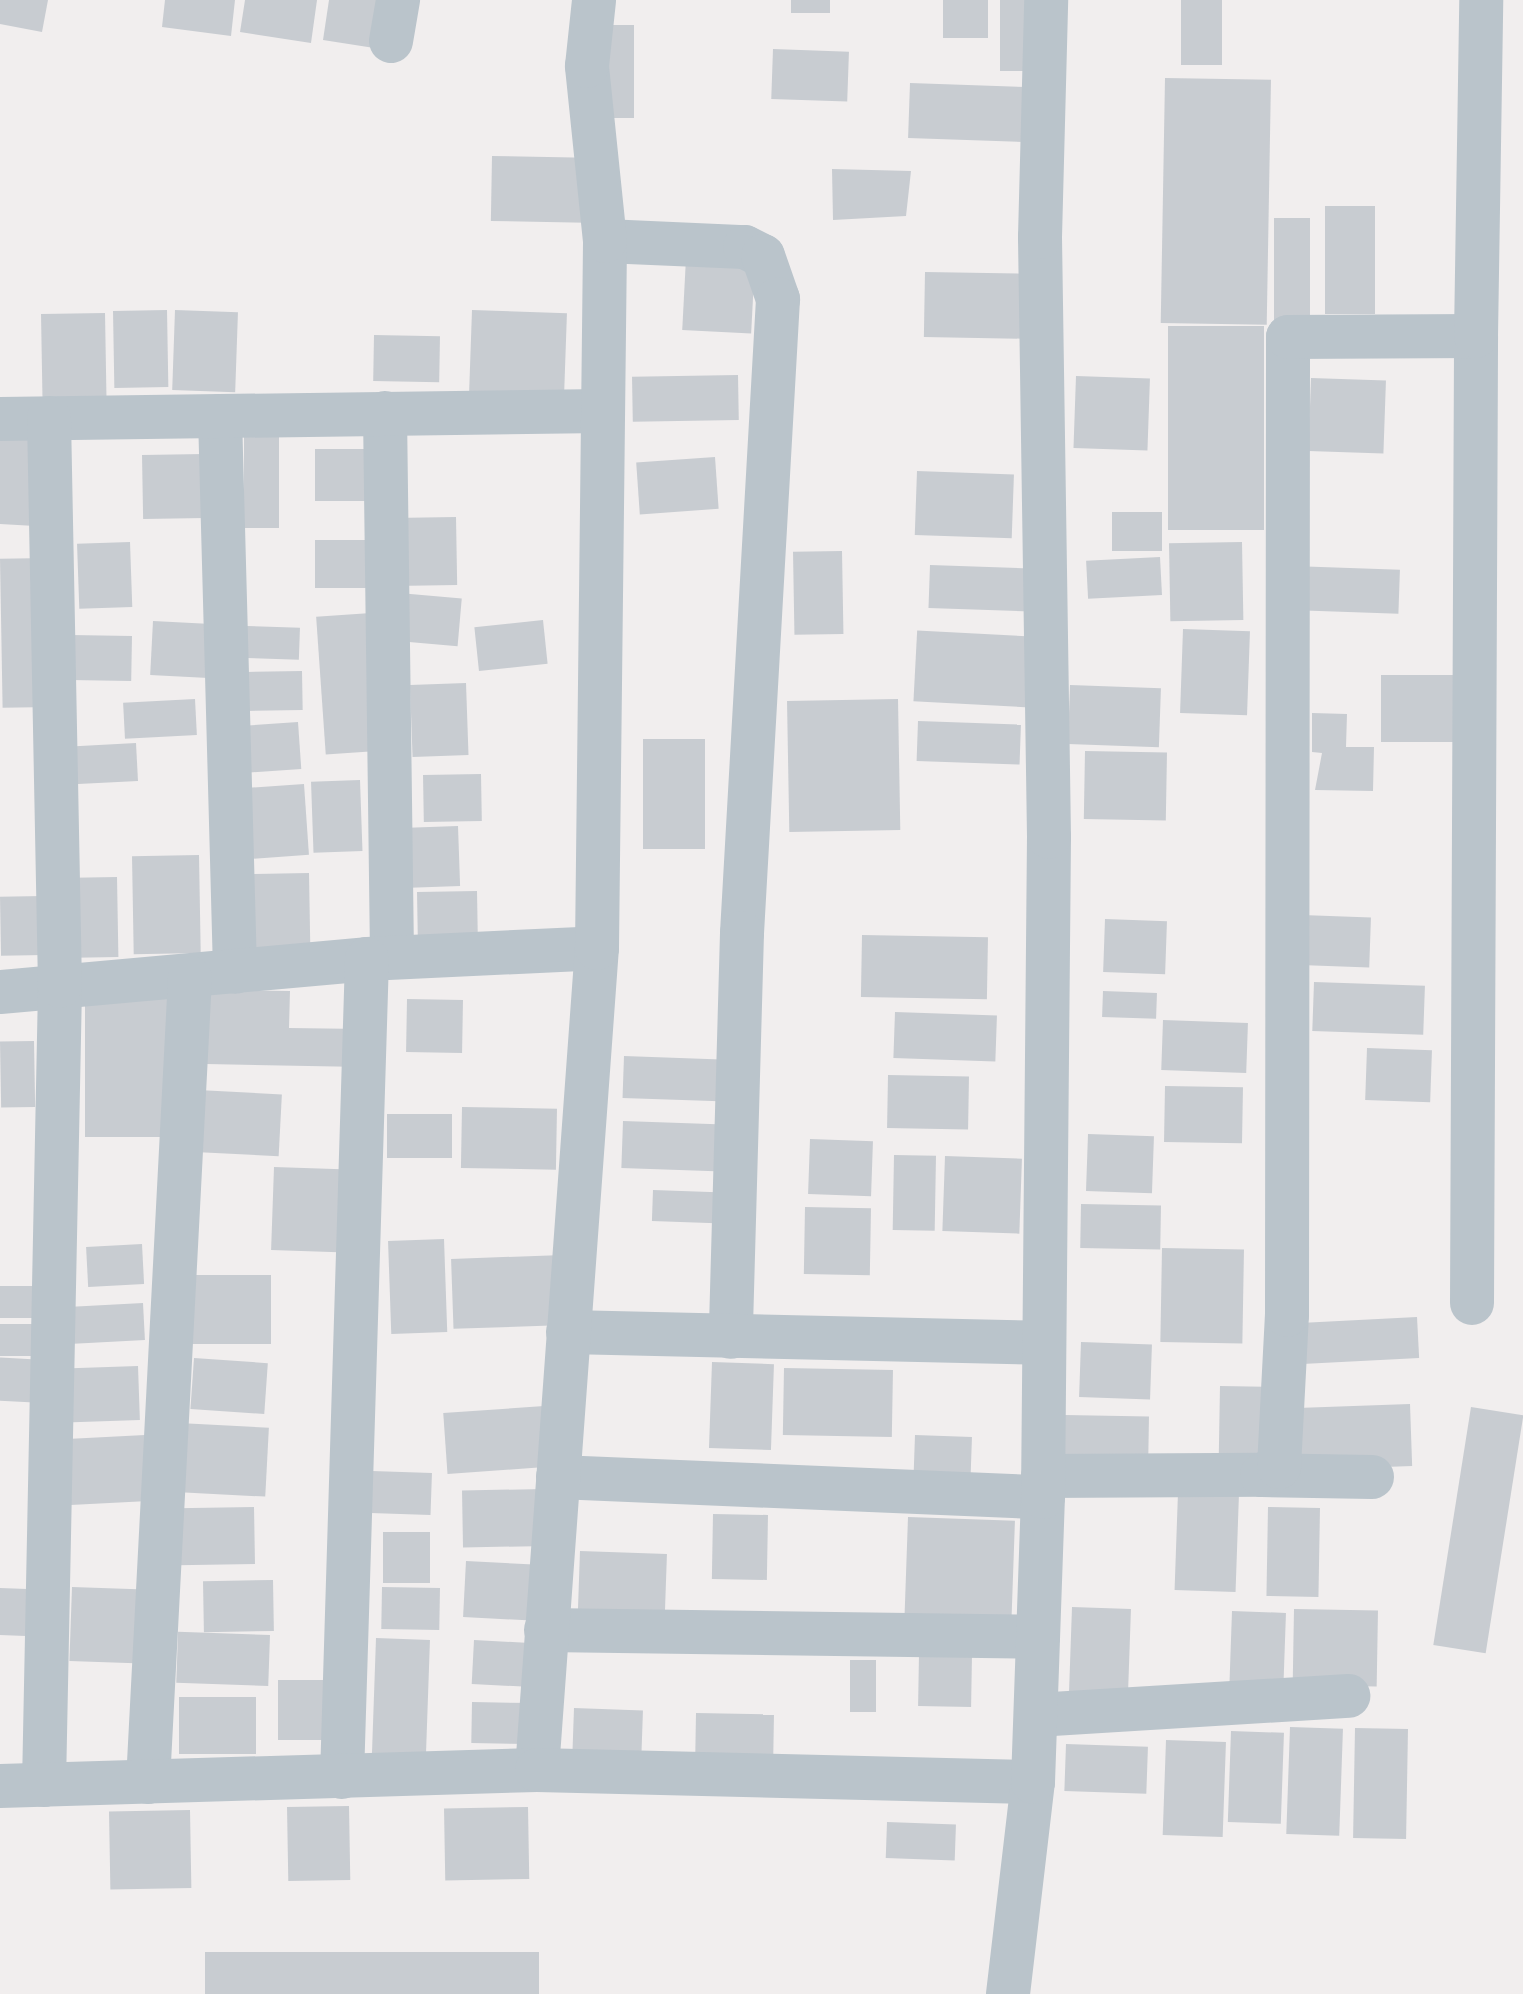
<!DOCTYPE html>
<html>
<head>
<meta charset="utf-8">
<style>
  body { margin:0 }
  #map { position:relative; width:1523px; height:1994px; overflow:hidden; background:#f1eeee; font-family:"Archivo Narrow",sans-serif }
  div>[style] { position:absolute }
  .building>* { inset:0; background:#c8ccd1; transform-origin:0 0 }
  .minor>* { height:44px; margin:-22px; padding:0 22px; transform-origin:22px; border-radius:22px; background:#bac4cb }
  span { translate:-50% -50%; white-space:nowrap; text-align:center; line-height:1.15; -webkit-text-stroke:6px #fff; paint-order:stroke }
</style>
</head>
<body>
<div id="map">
  <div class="building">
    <i style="clip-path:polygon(0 0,48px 0,42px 32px,0 24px)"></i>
    <i style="clip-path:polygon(165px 0,235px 0,231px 36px,162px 27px)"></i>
    <i style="clip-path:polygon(245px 0,317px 0,311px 43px,240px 32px)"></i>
    <i style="clip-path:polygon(329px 0,394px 0,387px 50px,323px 40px)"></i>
    <i style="left:791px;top:0;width:39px;height:13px"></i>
    <i style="left:943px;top:0;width:45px;height:38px"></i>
    <i style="left:1000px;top:0;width:41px;height:71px"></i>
    <i style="left:1181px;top:0;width:41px;height:65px"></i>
    <i style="left:596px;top:25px;width:38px;height:93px"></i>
    <i style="left:773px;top:49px;width:76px;height:50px;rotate:2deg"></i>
    <i style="left:1165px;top:78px;width:106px;height:245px;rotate:1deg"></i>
    <i style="left:910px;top:83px;width:116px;height:55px;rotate:2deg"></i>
    <i style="left:492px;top:156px;width:95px;height:65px;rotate:1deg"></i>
    <i style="clip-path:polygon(832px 169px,911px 171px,906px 216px,833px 220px)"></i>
    <i style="left:1375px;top:206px;width:108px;height:50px;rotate:90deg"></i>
    <i style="left:1274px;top:218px;width:36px;height:109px"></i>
    <i style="left:686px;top:258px;width:69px;height:72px;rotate:3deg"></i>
    <i style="left:925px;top:272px;width:100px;height:65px;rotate:1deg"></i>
    <i style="left:167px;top:310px;width:77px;height:54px;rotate:89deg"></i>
    <i style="left:175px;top:310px;width:63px;height:80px;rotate:2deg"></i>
    <i style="left:472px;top:310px;width:95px;height:82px;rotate:2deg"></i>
    <i style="left:105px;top:313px;width:87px;height:64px;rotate:89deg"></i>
    <i style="left:1168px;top:326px;width:96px;height:204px"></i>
    <i style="left:374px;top:335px;width:66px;height:46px;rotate:1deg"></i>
    <i style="left:738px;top:375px;width:45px;height:106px;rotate:89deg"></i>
    <i style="left:1076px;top:376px;width:74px;height:72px;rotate:2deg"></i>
    <i style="left:1311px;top:378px;width:75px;height:73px;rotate:2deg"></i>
    <i style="left:0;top:437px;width:40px;height:87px;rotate:3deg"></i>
    <i style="left:244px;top:437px;width:35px;height:91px"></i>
    <i style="left:315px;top:449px;width:63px;height:52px"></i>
    <i style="left:204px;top:454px;width:64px;height:62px;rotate:89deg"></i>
    <i style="left:715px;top:457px;width:52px;height:79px;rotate:86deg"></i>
    <i style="left:917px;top:471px;width:97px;height:64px;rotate:2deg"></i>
    <i style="left:1162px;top:512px;width:39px;height:50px;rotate:90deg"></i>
    <i style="left:456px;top:517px;width:68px;height:63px;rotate:89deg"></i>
    <i style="left:377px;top:540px;width:48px;height:62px;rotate:90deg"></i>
    <i style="left:130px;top:542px;width:65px;height:53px;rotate:88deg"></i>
    <i style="left:1242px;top:542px;width:78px;height:73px;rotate:89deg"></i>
    <i style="left:842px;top:551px;width:83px;height:49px;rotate:89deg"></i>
    <i style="left:1160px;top:557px;width:38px;height:74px;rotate:87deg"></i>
    <i style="left:48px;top:558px;width:149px;height:48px;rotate:89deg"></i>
    <i style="left:930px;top:565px;width:114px;height:43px;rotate:2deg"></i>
    <i style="left:1292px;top:566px;width:108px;height:44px;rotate:2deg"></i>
    <i style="left:399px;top:593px;width:63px;height:48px;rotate:5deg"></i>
    <i style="left:371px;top:613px;width:138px;height:55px;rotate:86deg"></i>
    <i style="left:543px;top:620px;width:44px;height:69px;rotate:84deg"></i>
    <i style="left:153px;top:621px;width:68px;height:54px;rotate:3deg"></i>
    <i style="left:247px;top:626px;width:53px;height:32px;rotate:2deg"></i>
    <i style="left:1183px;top:629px;width:67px;height:84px;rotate:2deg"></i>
    <i style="left:71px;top:635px;width:61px;height:45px;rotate:1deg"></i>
    <i style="left:1042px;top:637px;width:71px;height:125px;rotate:93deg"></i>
    <i style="left:302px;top:671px;width:39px;height:66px;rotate:89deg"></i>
    <i style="left:1381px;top:675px;width:75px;height:67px"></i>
    <i style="left:466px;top:683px;width:72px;height:56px;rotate:88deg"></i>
    <i style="left:1070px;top:685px;width:91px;height:59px;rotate:2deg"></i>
    <i style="left:195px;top:699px;width:36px;height:72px;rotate:87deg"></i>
    <i style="left:898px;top:699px;width:131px;height:111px;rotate:89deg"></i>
    <i style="clip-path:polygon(1312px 713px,1347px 714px,1346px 747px,1374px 747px,1373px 791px,1315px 790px,1322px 753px,1312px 752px)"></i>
    <i style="left:918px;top:721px;width:103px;height:40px;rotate:2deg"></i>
    <i style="left:298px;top:722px;width:47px;height:55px;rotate:86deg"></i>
    <i style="left:643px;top:739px;width:62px;height:110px"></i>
    <i style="left:136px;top:743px;width:38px;height:70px;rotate:87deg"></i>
    <i style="left:1085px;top:751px;width:82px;height:68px;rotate:1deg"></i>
    <i style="left:481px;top:774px;width:47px;height:58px;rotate:89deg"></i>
    <i style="left:360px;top:780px;width:71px;height:49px;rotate:88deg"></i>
    <i style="left:304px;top:784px;width:71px;height:59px;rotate:86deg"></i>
    <i style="left:458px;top:826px;width:60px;height:64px;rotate:88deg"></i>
    <i style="left:199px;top:855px;width:98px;height:67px;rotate:89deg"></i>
    <i style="left:309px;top:873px;width:75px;height:63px;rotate:89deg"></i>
    <i style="left:117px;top:877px;width:80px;height:58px;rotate:89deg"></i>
    <i style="left:477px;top:891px;width:57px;height:60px;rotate:89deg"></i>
    <i style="left:43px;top:896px;width:59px;height:43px;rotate:89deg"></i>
    <i style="left:1302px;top:915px;width:69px;height:50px;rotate:2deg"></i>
    <i style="left:1105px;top:919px;width:62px;height:53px;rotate:2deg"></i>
    <i style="left:862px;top:935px;width:126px;height:62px;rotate:1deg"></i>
    <i style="left:1314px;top:982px;width:111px;height:49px;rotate:2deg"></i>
    <i style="clip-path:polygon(206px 990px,290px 991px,289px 1028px,363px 1029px,363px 1067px,206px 1064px)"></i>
    <i style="left:1103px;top:991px;width:54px;height:26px;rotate:2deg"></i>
    <i style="left:175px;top:992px;width:145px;height:90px;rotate:90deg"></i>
    <i style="left:407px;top:999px;width:56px;height:53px;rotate:1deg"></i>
    <i style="left:895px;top:1012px;width:102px;height:46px;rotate:2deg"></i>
    <i style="left:1163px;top:1020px;width:85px;height:50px;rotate:2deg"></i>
    <i style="left:34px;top:1041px;width:66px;height:34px;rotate:89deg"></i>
    <i style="left:1367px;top:1048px;width:65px;height:52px;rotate:2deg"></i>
    <i style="left:624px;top:1056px;width:97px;height:42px;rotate:2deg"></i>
    <i style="left:888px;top:1075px;width:81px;height:53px;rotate:1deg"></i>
    <i style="left:1165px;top:1086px;width:78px;height:56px;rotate:1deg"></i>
    <i style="left:198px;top:1090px;width:84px;height:62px;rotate:3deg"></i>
    <i style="left:462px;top:1107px;width:95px;height:61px;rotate:1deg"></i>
    <i style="left:452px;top:1114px;width:44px;height:65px;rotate:90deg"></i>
    <i style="left:623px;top:1121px;width:94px;height:47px;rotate:2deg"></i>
    <i style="left:1088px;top:1134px;width:66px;height:57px;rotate:2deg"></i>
    <i style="left:810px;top:1139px;width:63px;height:55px;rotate:2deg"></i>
    <i style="left:894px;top:1155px;width:42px;height:75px;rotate:1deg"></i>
    <i style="left:945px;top:1156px;width:77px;height:75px;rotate:2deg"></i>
    <i style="left:274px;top:1167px;width:75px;height:83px;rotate:2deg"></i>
    <i style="left:653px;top:1190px;width:64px;height:31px;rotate:2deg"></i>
    <i style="left:1081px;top:1204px;width:80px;height:44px;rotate:1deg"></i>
    <i style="left:805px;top:1207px;width:66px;height:67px;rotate:1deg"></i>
    <i style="left:444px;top:1239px;width:93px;height:56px;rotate:88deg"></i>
    <i style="left:142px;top:1244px;width:40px;height:56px;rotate:87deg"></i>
    <i style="left:1162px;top:1248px;width:82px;height:94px;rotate:1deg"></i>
    <i style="left:563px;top:1255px;width:70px;height:112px;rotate:88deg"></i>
    <i style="left:271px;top:1275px;width:69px;height:85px;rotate:90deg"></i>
    <i style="left:46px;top:1286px;width:32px;height:46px;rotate:90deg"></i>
    <i style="left:143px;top:1303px;width:37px;height:71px;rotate:87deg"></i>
    <i style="left:1417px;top:1317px;width:41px;height:117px;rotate:87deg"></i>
    <i style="left:46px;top:1324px;width:32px;height:46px;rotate:90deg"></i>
    <i style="left:1081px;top:1342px;width:71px;height:55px;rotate:2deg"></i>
    <i style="left:194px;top:1358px;width:74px;height:51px;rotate:4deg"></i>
    <i style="left:46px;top:1360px;width:43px;height:46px;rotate:93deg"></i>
    <i style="left:712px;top:1362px;width:62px;height:86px;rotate:2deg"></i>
    <i style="left:138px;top:1366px;width:54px;height:67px;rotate:88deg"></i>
    <i style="left:784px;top:1368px;width:109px;height:67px;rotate:1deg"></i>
    <i style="left:1220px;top:1386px;width:44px;height:72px;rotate:1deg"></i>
    <i style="left:1410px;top:1404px;width:62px;height:120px;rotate:88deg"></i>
    <i style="left:544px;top:1406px;width:61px;height:101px;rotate:86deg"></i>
    <i style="left:1471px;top:1407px;width:53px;height:241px;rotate:9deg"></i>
    <i style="left:1065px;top:1415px;width:84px;height:53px;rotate:1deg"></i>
    <i style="left:179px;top:1423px;width:90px;height:69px;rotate:3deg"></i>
    <i style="left:145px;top:1435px;width:66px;height:83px;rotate:87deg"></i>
    <i style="left:915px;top:1435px;width:57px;height:47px;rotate:2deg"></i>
    <i style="left:372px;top:1471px;width:60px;height:42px;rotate:2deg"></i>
    <i style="left:545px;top:1489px;width:57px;height:83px;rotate:89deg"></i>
    <i style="left:1178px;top:1492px;width:61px;height:98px;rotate:2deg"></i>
    <i style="left:254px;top:1507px;width:57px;height:78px;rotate:89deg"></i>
    <i style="left:1268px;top:1507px;width:52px;height:89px;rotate:1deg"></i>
    <i style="left:713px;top:1514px;width:55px;height:65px;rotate:1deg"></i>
    <i style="left:908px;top:1517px;width:107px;height:103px;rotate:2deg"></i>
    <i style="left:383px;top:1532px;width:47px;height:51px"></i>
    <i style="left:580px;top:1551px;width:87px;height:60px;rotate:2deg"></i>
    <i style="left:466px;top:1561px;width:73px;height:56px;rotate:3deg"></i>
    <i style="left:273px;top:1580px;width:51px;height:70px;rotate:89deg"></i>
    <i style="left:72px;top:1587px;width:73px;height:74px;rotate:2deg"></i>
    <i style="left:382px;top:1587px;width:58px;height:42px;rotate:1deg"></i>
    <i style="left:0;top:1588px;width:34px;height:47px;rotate:2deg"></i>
    <i style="left:1072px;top:1607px;width:59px;height:91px;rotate:2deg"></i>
    <i style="left:1294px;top:1609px;width:84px;height:76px;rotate:1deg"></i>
    <i style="left:1232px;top:1611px;width:54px;height:83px;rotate:2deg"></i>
    <i style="left:270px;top:1635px;width:51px;height:92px;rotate:92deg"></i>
    <i style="left:376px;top:1638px;width:54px;height:119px;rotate:2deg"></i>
    <i style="left:474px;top:1640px;width:56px;height:44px;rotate:3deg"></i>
    <i style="left:919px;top:1654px;width:53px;height:52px;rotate:1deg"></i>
    <i style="left:850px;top:1660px;width:26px;height:52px"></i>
    <i style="left:278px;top:1680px;width:62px;height:60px"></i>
    <i style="left:179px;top:1697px;width:77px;height:57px"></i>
    <i style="left:472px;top:1702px;width:62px;height:41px;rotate:1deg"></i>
    <i style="left:574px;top:1708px;width:69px;height:54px;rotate:2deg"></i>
    <i style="left:696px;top:1713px;width:78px;height:55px;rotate:1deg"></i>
    <i style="left:1290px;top:1727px;width:53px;height:107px;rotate:2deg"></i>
    <i style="left:1355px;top:1728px;width:53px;height:110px;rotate:1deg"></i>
    <i style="left:1231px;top:1731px;width:53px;height:91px;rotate:2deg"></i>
    <i style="left:1166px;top:1740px;width:60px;height:95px;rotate:2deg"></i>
    <i style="left:1066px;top:1744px;width:82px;height:47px;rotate:2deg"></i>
    <i style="left:349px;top:1806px;width:74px;height:62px;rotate:89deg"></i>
    <i style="left:528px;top:1807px;width:72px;height:84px;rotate:89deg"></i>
    <i style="left:190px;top:1810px;width:78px;height:81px;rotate:89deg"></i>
    <i style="left:887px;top:1822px;width:69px;height:36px;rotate:2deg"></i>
    <i style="left:539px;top:1952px;width:42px;height:334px;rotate:90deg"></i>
  </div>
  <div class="minor">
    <i style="left:391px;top:41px;width:42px;rotate:-80.3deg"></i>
    <i style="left:605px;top:241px;width:140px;rotate:2.5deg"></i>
    <i style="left:745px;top:247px;width:20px;rotate:27deg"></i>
    <i style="left:763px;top:256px;width:46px;rotate:70.8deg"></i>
    <i style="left:778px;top:299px;width:635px;rotate:93.25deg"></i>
    <i style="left:742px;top:933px;width:404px;rotate:91.6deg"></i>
    <i style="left:385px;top:413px;width:544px;rotate:89.26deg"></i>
    <i style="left:220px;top:416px;width:556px;rotate:88.45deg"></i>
    <i style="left:0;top:419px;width:603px;rotate:-0.76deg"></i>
    <i style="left:0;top:992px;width:368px;rotate:-5.1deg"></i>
    <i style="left:367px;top:959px;width:230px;rotate:-2.7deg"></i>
    <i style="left:1472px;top:1303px;width:967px;rotate:-89.76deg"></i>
    <i style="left:568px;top:1332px;width:476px;rotate:1.3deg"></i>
    <i style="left:1262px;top:1475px;width:110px;rotate:1deg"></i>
    <i style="left:1043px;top:1476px;width:219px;rotate:-0.3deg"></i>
    <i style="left:1262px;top:1475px;width:19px;rotate:-25deg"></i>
    <i style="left:1279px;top:1467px;width:152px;rotate:-87deg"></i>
    <i style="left:1287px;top:1315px;width:978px;rotate:-89.94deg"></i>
    <i style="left:1288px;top:337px;width:188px;rotate:-0.3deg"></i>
    <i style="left:1476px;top:336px;width:336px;rotate:-89.1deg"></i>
    <i style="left:558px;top:1477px;width:485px;rotate:2.4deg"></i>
    <i style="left:546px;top:1630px;width:492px;rotate:0.8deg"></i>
    <i style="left:1036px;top:1715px;width:313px;rotate:-3.5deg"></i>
    <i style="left:537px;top:1770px;width:824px;rotate:-85.83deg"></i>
    <i style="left:597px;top:948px;width:707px;rotate:-89.35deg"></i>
    <i style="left:605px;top:241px;width:176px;rotate:-95.9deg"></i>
    <i style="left:587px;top:66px;width:66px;rotate:-83.9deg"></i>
    <i style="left:342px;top:1777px;width:818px;rotate:-88.25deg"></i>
    <i style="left:148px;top:1782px;width:805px;rotate:-87.01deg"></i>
    <i style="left:44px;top:1785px;width:799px;rotate:-88.85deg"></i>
    <i style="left:60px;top:986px;width:568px;rotate:-91.11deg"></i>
    <i style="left:0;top:1786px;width:537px;rotate:-1.71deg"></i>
    <i style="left:537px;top:1770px;width:496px;rotate:1.4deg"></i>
    <i style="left:1008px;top:1994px;width:213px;rotate:-83.3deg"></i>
    <i style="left:1033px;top:1782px;width:285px;rotate:-88deg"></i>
    <i style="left:1043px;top:1497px;width:660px;rotate:-89.48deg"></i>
    <i style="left:1049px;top:837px;width:600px;rotate:-90.86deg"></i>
    <i style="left:1040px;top:237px;width:237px;rotate:-88.5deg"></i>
  </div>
</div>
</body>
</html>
